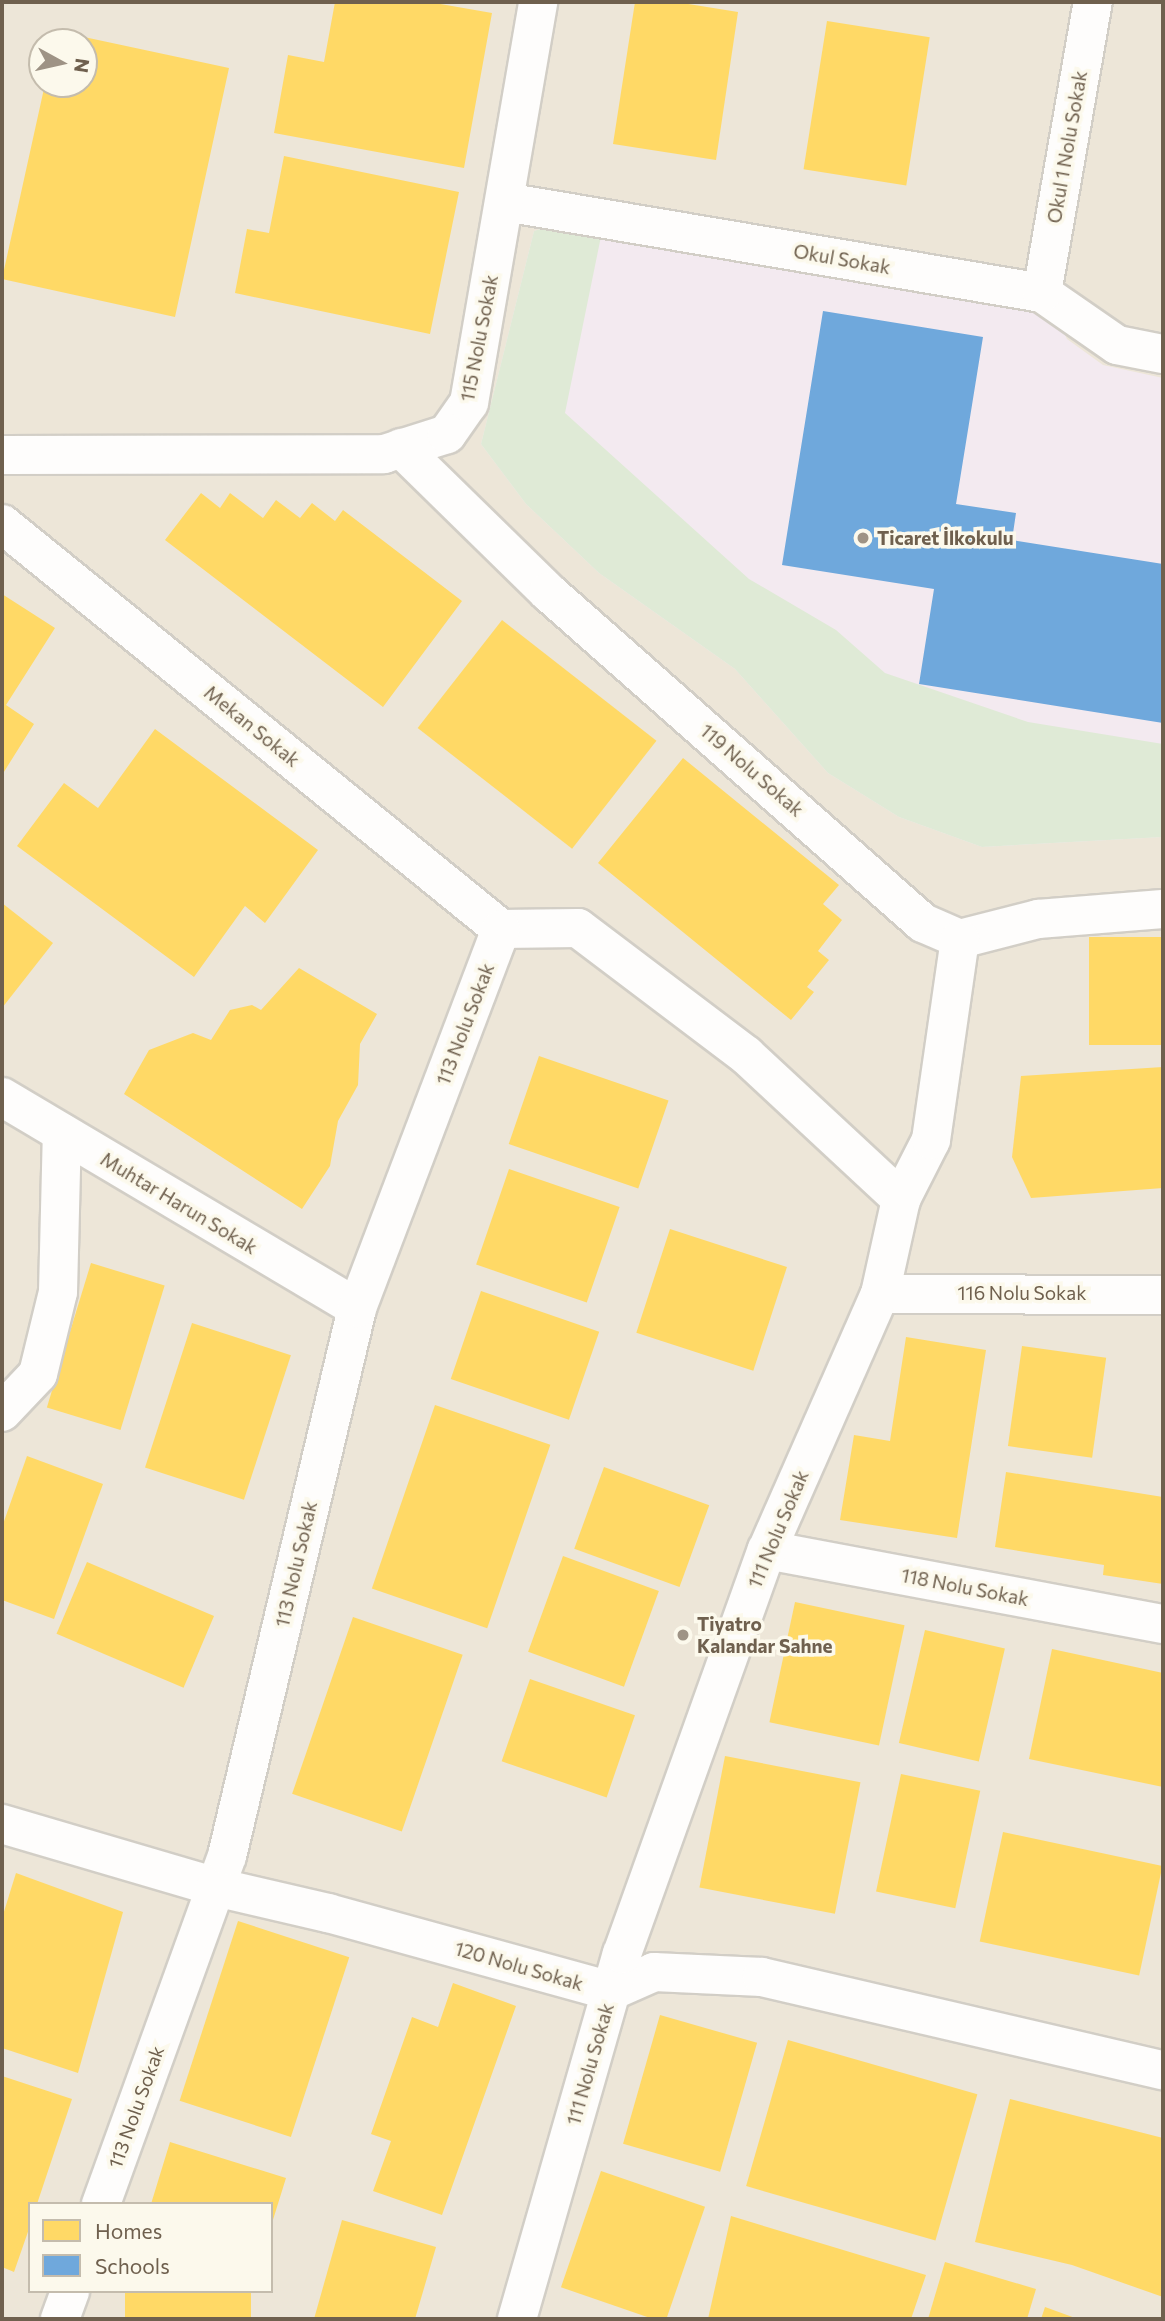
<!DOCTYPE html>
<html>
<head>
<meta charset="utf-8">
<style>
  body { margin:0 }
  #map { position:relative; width:1165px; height:2321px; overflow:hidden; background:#f5f2ea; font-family:Commissioner,sans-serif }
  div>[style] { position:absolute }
  .residential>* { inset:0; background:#ede6d8 }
  .education>* { inset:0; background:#f3eaf0 }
  .green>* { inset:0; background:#dfead6 }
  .homes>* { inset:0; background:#ffd966; transform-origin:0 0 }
  .schools>* { inset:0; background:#6fa8dc }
  .roads { filter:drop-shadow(2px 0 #d2cec6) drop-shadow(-2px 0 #d2cec6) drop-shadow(0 2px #d2cec6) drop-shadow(0 -2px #d2cec6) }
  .minor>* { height:38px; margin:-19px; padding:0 19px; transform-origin:19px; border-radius:19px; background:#fefdfc }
  .dots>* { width:19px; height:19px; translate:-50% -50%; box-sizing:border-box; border:4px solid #fcf9ec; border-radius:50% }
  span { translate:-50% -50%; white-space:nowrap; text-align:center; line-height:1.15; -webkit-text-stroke:7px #fcf9ec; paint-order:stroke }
  .street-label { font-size:19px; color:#6f604e }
  .poi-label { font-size:19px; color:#6f604e; font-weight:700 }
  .left { translate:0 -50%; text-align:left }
  .frame { position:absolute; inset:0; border:4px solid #6f604e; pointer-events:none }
  .legend { position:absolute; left:28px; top:2202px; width:245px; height:91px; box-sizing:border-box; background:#fcf9ec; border:2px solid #c4bcad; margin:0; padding:9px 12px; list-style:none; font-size:21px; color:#6f604e }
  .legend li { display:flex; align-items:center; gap:14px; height:35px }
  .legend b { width:35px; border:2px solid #c4bcad }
  .north { position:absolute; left:28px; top:28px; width:70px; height:70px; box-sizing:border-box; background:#fcf9ec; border:2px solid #c4bcad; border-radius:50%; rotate:98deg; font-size:19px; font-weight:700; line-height:28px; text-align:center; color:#6f604e }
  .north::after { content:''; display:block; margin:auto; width:24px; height:32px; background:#9e9385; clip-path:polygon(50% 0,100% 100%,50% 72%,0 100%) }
</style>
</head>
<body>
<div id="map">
  <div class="residential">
    <i style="clip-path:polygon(evenodd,2px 2px,1163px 2px,1163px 2319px,2px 2319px,2px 2px,42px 42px,84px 42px,84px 84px,42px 84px,42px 42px,2px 2px,30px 2204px,271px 2204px,271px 2291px,30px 2291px,30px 2204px)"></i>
  </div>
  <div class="education">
    <i style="clip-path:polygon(622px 202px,878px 255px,1051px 307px,1067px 339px,1103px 365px,1163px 378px,1163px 837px,982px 847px,899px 817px,828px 773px,735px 669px,599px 573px,526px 504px,481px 444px,534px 231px)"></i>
  </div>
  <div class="green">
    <i style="clip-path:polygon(607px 207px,565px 413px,749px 579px,836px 630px,885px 673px,1028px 722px,1163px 744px,1163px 837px,982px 847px,899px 817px,828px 773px,735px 669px,599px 573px,526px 504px,481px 444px,534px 231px)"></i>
  </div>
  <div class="homes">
    <i style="clip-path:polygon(335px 2px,429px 2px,492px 13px,464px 168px,274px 133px,288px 55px,324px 62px)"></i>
    <i style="clip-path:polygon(635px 2px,676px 2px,738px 12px,716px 160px,613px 144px)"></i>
    <i style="left:827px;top:21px;width:104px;height:150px;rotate:9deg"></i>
    <i style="clip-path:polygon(56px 31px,229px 68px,175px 317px,2px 279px,45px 84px,84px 84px,84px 42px,54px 42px)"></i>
    <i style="clip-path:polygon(284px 156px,459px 192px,430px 334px,235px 293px,247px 229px,269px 233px)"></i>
    <i style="clip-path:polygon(201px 493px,220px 508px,230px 493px,263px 518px,276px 500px,300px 518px,312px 503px,335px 521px,343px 510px,462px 601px,383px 707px,165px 540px)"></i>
    <i style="clip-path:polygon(2px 594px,55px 628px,6px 705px,34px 724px,2px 775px)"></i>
    <i style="left:502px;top:620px;width:196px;height:137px;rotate:38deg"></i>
    <i style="clip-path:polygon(155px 729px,318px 850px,265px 923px,245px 906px,194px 977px,17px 846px,64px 783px,98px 808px)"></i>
    <i style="clip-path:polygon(683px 758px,839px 885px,823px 904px,842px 920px,818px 951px,829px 960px,807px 987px,814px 992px,791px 1020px,598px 863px)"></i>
    <i style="clip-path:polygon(2px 903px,53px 943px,2px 1008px)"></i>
    <i style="left:1163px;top:937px;width:108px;height:74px;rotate:90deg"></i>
    <i style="clip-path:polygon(299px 968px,377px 1014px,360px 1044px,358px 1085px,338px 1121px,330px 1166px,302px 1209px,124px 1094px,149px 1050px,193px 1033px,211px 1040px,230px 1010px,252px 1005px,261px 1010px)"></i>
    <i style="left:539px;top:1056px;width:137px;height:93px;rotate:19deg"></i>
    <i style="clip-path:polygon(1163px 1067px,1163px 1188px,1031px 1198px,1012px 1157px,1021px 1076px)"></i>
    <i style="left:509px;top:1169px;width:117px;height:101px;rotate:19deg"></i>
    <i style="left:670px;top:1229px;width:123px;height:109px;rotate:18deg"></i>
    <i style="left:91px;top:1263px;width:77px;height:151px;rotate:17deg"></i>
    <i style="left:481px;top:1291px;width:125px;height:93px;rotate:19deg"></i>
    <i style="left:192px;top:1323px;width:104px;height:152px;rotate:18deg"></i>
    <i style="clip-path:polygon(906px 1337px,986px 1350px,957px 1538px,840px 1520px,854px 1435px,890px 1441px)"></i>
    <i style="left:1022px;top:1346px;width:85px;height:101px;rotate:8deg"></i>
    <i style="left:435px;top:1405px;width:122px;height:194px;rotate:19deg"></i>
    <i style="clip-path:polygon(27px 1456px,103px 1484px,54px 1619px,2px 1600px,2px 1527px)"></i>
    <i style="left:604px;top:1467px;width:112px;height:87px;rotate:20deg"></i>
    <i style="clip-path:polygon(1006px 1472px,1163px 1497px,1163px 1584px,1103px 1575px,1104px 1565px,995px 1547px)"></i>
    <i style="left:563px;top:1556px;width:102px;height:102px;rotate:20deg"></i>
    <i style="left:87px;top:1562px;width:138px;height:78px;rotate:23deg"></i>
    <i style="left:795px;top:1602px;width:112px;height:123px;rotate:12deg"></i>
    <i style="left:353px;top:1617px;width:116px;height:187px;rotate:19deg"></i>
    <i style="left:925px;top:1630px;width:82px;height:116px;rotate:13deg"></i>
    <i style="clip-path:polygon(1052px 1649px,1163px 1673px,1163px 1787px,1029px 1759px)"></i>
    <i style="left:530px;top:1679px;width:111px;height:87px;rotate:19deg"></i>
    <i style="left:725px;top:1756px;width:138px;height:134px;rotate:11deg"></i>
    <i style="left:901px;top:1774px;width:81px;height:120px;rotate:12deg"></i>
    <i style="left:1003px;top:1832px;width:163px;height:112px;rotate:12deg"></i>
    <i style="clip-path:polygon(16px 1873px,123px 1912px,78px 2073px,2px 2048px,2px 1918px)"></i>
    <i style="left:238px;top:1921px;width:117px;height:189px;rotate:18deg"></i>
    <i style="clip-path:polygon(453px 1983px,516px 2006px,442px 2215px,373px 2191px,391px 2141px,371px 2134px,412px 2017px,438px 2027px)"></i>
    <i style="left:660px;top:2015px;width:101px;height:134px;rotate:16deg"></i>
    <i style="left:788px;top:2040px;width:197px;height:152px;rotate:16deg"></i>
    <i style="clip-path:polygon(2px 2076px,72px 2099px,37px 2204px,30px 2204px,30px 2226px,14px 2272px,2px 2267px)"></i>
    <i style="clip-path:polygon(1010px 2099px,1163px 2138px,1163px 2297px,1072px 2265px,975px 2242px)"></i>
    <i style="clip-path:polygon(170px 2142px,286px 2178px,272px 2223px,271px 2204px,151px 2204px)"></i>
    <i style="left:601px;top:2171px;width:110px;height:123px;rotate:19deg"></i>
    <i style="clip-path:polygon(731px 2216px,926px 2275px,911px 2319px,708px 2319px)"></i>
    <i style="clip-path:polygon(342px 2220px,436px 2247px,415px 2319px,314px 2319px)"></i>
    <i style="clip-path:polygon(945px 2262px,1036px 2289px,1027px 2319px,928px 2319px)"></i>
    <i style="left:125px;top:2291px;width:126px;height:29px"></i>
    <i style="clip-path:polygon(1045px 2307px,1078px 2319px,1041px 2319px)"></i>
  </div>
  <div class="schools">
    <i style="clip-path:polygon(823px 311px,983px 337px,956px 504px,1016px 513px,1012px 540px,1163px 564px,1163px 723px,919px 684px,934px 589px,782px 565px)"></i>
  </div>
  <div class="roads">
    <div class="minor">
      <i style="left:505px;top:202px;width:545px;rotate:9.62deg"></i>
      <i style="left:1042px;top:293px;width:91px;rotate:34.7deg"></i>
      <i style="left:1117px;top:345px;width:47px;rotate:11.1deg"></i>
      <i style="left:1042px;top:293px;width:295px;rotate:-80.1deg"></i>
      <i style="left:401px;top:448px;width:206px;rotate:44.4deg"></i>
      <i style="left:548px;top:592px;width:500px;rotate:41.43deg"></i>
      <i style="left:923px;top:923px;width:40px;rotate:23.4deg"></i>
      <i style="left:960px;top:939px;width:81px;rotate:-14.4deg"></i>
      <i style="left:1038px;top:919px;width:125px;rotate:-4.6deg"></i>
      <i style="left:2px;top:455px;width:382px;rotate:-0.1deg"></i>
      <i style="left:384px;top:454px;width:66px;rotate:-17.6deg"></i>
      <i style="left:447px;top:434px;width:38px;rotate:-55deg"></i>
      <i style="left:469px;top:403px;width:407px;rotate:-80.2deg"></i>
      <i style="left:2px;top:524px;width:643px;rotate:39.06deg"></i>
      <i style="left:501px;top:929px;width:77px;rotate:-0.7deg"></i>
      <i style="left:578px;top:928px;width:211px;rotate:37.1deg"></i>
      <i style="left:746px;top:1055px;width:212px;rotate:42.9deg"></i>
      <i style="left:2px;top:1097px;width:413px;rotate:30.7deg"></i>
      <i style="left:880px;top:1294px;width:283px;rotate:0.2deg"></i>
      <i style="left:2px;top:1412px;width:52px;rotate:-46.5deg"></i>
      <i style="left:38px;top:1374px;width:84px;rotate:-76.3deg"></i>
      <i style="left:58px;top:1292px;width:159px;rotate:-88.6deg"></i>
      <i style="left:767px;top:1550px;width:403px;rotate:10.6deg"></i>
      <i style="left:2px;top:1824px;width:223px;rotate:16.4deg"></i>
      <i style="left:216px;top:1887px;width:115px;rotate:13.1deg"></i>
      <i style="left:328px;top:1913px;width:294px;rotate:15.4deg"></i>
      <i style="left:611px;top:1991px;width:47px;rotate:-23.8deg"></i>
      <i style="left:654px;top:1972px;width:108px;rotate:2.7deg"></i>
      <i style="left:762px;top:1977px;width:412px;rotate:13.1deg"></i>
      <i style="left:101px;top:2204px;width:370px;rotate:-70.1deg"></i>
      <i style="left:227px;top:1856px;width:563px;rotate:-76.65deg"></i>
      <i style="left:357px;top:1308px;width:405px;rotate:-69.2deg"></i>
      <i style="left:60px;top:2319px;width:30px;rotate:-70deg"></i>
      <i style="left:517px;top:2319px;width:380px;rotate:-74deg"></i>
      <i style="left:622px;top:1954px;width:429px;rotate:-70.3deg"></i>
      <i style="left:767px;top:1550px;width:280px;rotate:-66.2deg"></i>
      <i style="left:880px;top:1294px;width:97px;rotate:-77.5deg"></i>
      <i style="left:901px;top:1199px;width:66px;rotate:-63deg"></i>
      <i style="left:931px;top:1140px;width:203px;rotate:-81.8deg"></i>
    </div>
  </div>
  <div class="dots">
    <i style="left:863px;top:538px;background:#9e9385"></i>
    <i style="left:683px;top:1635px;background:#9e9385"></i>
  </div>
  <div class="street-label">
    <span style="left:1067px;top:147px;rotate:-80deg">Okul 1 Nolu Sokak</span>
    <span style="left:842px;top:259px;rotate:10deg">Okul Sokak</span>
    <span style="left:479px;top:338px;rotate:-79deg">115 Nolu Sokak</span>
    <span style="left:252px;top:726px;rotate:39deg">Mekan Sokak</span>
    <span style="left:752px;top:770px;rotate:41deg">119 Nolu Sokak</span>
    <span style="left:465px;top:1024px;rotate:-69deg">113 Nolu Sokak</span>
    <span style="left:179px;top:1203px;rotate:31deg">Muhtar Harun Sokak</span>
    <span style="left:1022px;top:1293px">116 Nolu Sokak</span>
    <span style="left:778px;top:1529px;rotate:-67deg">111 Nolu Sokak</span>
    <span style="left:296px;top:1564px;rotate:-77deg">113 Nolu Sokak</span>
    <span style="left:965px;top:1587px;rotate:11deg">118 Nolu Sokak</span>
    <span style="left:519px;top:1966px;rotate:16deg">120 Nolu Sokak</span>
    <span style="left:590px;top:2064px;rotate:-74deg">111 Nolu Sokak</span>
    <span style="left:136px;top:2107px;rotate:-70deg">113 Nolu Sokak</span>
  </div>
  <div class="poi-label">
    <span class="left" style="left:877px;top:538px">Ticaret İlkokulu</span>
    <span class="left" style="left:697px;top:1635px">Tiyatro<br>Kalandar Sahne</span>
  </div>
  <div class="frame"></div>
  <ul class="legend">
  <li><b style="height:19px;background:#ffd966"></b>Homes</li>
  <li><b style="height:19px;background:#6fa8dc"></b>Schools</li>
  </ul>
  <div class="north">N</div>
</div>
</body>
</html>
